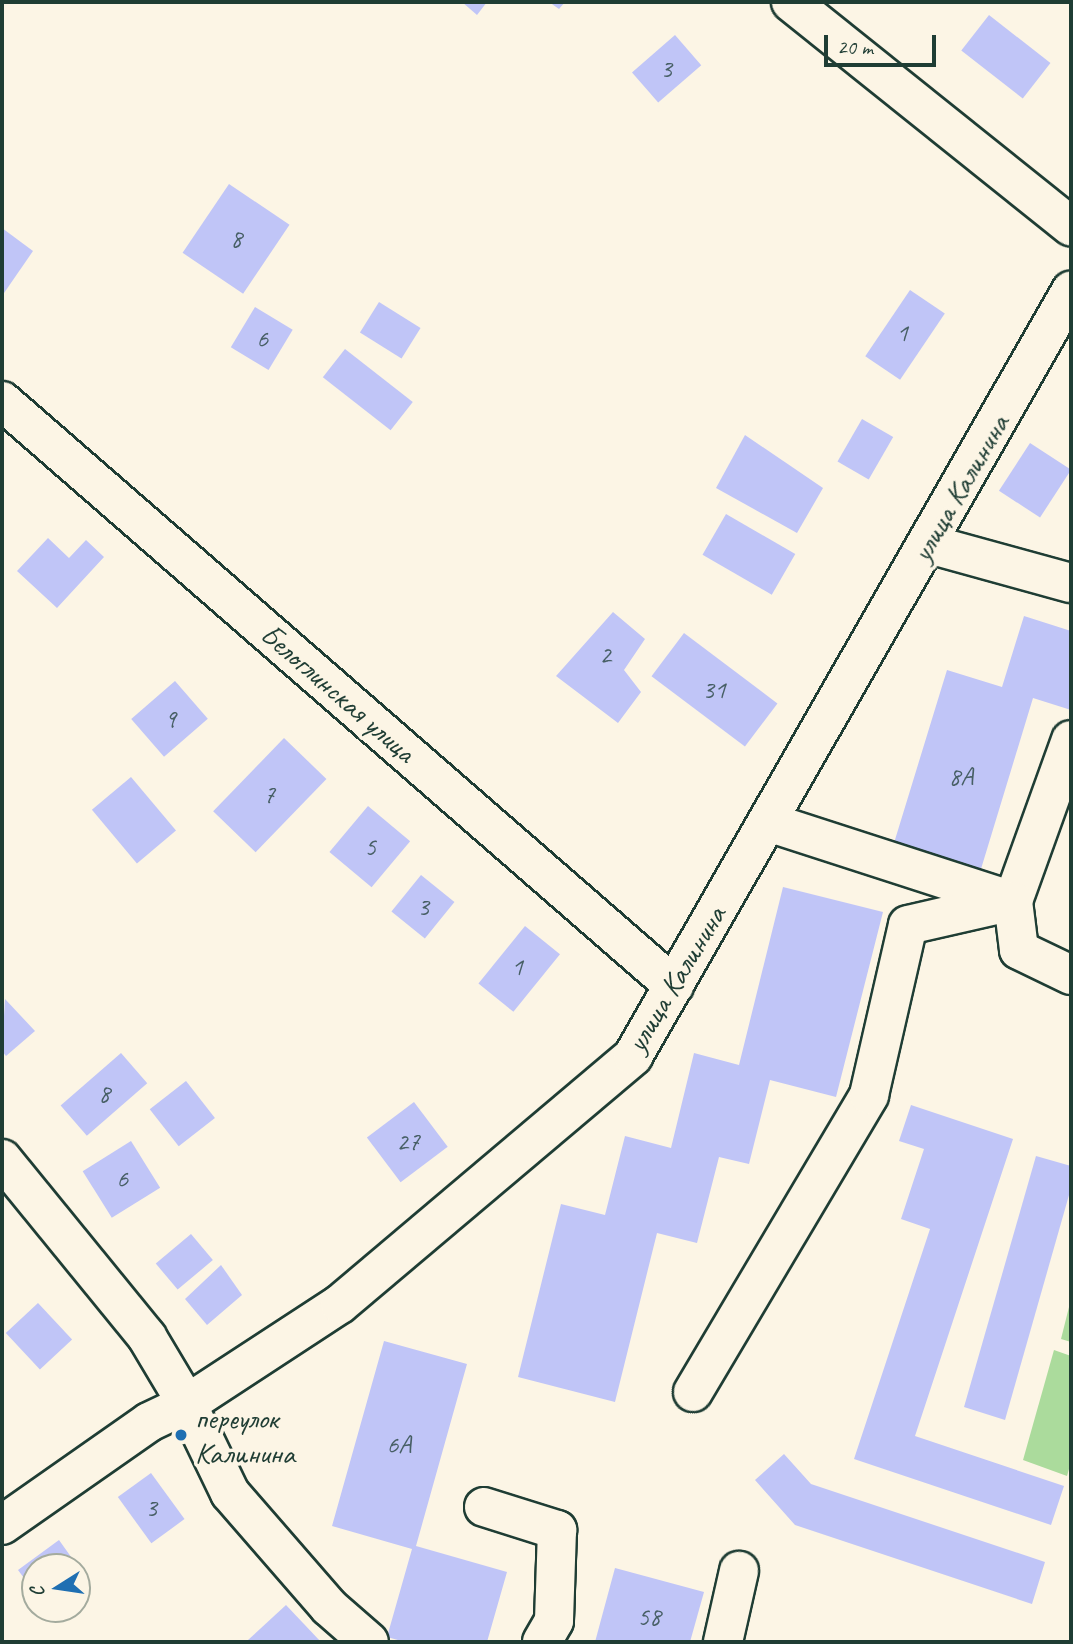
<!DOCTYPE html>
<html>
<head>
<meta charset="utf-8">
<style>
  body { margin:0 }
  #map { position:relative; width:1073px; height:1644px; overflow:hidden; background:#fcf5e5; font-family:Caveat,sans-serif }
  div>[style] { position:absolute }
  .green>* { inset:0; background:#abdb9c }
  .building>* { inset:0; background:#c0c5f7; transform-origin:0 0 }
  .roads { filter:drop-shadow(2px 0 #1f3d34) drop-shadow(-2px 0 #1f3d34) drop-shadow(0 2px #1f3d34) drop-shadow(0 -2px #1f3d34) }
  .minor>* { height:38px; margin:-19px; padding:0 19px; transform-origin:19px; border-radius:19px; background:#fcf5e5 }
  .dots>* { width:19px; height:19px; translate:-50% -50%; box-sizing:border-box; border:4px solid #fcf5e5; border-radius:50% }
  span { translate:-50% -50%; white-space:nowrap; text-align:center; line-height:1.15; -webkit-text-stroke:7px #fcf5e5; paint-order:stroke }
  .number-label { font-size:26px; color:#475f65 }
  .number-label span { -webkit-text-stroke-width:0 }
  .street-label { font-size:30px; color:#1f3d34 }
  .poi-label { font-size:30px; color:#1f3d34 }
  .left { translate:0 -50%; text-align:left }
  .frame { position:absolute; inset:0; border:4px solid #1f3d34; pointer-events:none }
  .north { position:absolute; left:21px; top:1553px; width:70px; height:70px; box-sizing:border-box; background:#fcf5e5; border:2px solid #a4ab9e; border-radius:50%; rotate:258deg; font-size:19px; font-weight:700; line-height:28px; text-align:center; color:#1f3d34 }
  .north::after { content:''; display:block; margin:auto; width:24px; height:32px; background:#1f6fb2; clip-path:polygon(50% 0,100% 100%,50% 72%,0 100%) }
  .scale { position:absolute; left:824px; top:35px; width:112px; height:32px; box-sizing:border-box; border:4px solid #1f3d34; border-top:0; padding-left:9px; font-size:21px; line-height:24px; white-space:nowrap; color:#1f3d34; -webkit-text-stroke:5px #fcf5e5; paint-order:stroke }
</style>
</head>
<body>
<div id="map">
  <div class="green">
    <i style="clip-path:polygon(1071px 1299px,1071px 1342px,1061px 1339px)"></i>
    <i style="clip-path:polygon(1054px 1350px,1071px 1356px,1071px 1462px,1067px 1476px,1023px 1460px)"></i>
  </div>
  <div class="building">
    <i style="clip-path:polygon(462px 2px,487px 2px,477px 15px)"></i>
    <i style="clip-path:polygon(549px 2px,565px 2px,559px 9px)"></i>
    <i style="left:989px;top:15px;width:78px;height:45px;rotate:38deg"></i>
    <i style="left:675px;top:35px;width:40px;height:57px;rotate:49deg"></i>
    <i style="left:229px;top:184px;width:73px;height:83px;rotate:34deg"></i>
    <i style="clip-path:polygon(2px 228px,33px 251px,2px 296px)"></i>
    <i style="left:910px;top:290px;width:42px;height:80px;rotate:34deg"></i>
    <i style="left:379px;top:302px;width:49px;height:36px;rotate:32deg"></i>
    <i style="left:255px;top:307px;width:44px;height:47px;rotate:31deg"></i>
    <i style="left:345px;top:349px;width:86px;height:36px;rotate:38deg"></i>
    <i style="left:862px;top:419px;width:36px;height:49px;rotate:30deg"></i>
    <i style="clip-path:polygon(745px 435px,823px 488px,797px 533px,716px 488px)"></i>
    <i style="left:1030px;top:443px;width:49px;height:57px;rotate:33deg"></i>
    <i style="left:726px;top:514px;width:80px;height:47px;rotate:30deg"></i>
    <i style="clip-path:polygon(48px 538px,69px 558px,86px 540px,104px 557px,57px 608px,17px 571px)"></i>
    <i style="clip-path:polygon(613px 612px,645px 639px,624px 670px,641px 692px,618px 723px,556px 676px)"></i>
    <i style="clip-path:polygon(1024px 616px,1071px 631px,1071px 710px,1033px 698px,981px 869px,894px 843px,947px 670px,1002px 687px)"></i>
    <i style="left:684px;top:633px;width:117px;height:54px;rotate:37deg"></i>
    <i style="left:175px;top:681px;width:50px;height:58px;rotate:49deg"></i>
    <i style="left:284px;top:738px;width:59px;height:102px;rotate:44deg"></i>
    <i style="left:131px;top:777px;width:70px;height:51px;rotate:50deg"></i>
    <i style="left:368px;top:806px;width:55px;height:60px;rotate:40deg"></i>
    <i style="left:421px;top:875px;width:43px;height:47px;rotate:39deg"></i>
    <i style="clip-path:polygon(783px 887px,883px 912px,836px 1097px,770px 1080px,749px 1164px,719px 1157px,697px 1243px,657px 1233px,615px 1402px,518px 1377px,561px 1204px,605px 1215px,625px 1136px,671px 1148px,694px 1053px,739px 1065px)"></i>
    <i style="left:525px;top:926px;width:45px;height:74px;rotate:39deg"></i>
    <i style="clip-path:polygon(5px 999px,35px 1031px,6px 1056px,2px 1051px)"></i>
    <i style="left:121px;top:1053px;width:40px;height:80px;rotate:49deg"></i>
    <i style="left:186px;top:1081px;width:47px;height:46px;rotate:52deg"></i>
    <i style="left:414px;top:1102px;width:56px;height:59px;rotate:53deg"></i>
    <i style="clip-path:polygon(911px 1105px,1013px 1139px,915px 1436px,1064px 1486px,1051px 1525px,854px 1459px,930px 1229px,901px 1219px,924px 1149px,899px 1141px)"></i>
    <i style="left:131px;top:1141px;width:55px;height:57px;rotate:58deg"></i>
    <i style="clip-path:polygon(1036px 1156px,1071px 1166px,1071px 1188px,1005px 1420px,964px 1407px)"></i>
    <i style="left:191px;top:1234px;width:34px;height:46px;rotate:50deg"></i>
    <i style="clip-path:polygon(221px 1265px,242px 1295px,207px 1325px,185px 1299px)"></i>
    <i style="left:38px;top:1303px;width:50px;height:44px;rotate:47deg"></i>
    <i style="clip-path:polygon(384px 1341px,467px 1364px,416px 1546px,507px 1572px,487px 1642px,405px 1642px,387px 1637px,412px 1549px,332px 1526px)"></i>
    <i style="clip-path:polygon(784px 1454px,811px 1484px,1045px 1562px,1032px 1604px,795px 1525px,755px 1480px)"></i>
    <i style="left:151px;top:1473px;width:57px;height:41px;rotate:54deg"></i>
    <i style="clip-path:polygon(59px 1540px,89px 1582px,77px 1591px,77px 1567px,35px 1567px,35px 1593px,18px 1570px)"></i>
    <i style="clip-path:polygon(615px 1568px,704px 1592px,690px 1642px,595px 1642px)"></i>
    <i style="clip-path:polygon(286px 1605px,321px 1642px,250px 1642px,248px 1640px)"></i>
  </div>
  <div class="roads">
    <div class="minor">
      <i style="left:791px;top:2px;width:359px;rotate:38.7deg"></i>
      <i style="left:2px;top:401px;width:891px;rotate:41.04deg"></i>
      <i style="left:929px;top:544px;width:147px;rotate:15.4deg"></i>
      <i style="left:768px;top:822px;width:257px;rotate:17.9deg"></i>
      <i style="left:1013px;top:901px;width:171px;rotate:-70.2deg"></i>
      <i style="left:2px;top:1159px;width:230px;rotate:50.8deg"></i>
      <i style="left:147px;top:1337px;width:78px;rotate:59.2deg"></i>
      <i style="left:187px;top:1404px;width:99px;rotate:64.2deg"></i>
      <i style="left:230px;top:1493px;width:151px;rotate:49deg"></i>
      <i style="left:329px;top:1607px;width:53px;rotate:41.2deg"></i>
      <i style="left:693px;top:1392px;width:345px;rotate:-59.3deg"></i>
      <i style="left:869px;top:1095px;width:174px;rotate:-77.1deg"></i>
      <i style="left:908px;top:925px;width:108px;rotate:-12.9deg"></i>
      <i style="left:1013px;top:901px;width:49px;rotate:83deg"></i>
      <i style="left:1019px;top:950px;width:58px;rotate:25.7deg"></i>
      <i style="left:484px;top:1507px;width:77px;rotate:17.5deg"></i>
      <i style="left:557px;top:1530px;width:91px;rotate:91.9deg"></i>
      <i style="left:554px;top:1621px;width:24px;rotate:120deg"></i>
      <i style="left:2px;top:1525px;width:179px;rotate:-35deg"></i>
      <i style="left:149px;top:1422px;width:42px;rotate:-25.3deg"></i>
      <i style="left:187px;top:1404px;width:183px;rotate:-33.2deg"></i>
      <i style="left:340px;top:1304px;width:384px;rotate:-40.2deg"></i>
      <i style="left:633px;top:1056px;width:882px;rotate:-60.21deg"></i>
      <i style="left:723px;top:1642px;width:73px;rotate:-77.3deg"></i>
    </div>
  </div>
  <div class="dots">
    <i style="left:181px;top:1435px;background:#1f6fb2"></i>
  </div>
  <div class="number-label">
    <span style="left:666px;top:69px">3</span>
    <span style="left:236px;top:239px">8</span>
    <span style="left:902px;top:333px">1</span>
    <span style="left:262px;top:339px">6</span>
    <span style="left:605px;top:655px">2</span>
    <span style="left:714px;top:690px">31</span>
    <span style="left:170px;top:719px">9</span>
    <span style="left:961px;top:777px">8А</span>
    <span style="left:269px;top:795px">7</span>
    <span style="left:370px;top:847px">5</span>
    <span style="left:423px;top:907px">3</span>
    <span style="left:517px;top:967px">1</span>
    <span style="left:104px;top:1094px">8</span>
    <span style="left:408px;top:1142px">27</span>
    <span style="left:122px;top:1179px">6</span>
    <span style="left:399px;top:1445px">6А</span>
    <span style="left:151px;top:1508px">3</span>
    <span style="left:649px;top:1617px">58</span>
  </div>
  <div class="street-label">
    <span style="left:960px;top:488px;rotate:-60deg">улица Калинина</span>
    <span style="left:338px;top:693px;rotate:41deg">Белоглинская улица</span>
    <span style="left:676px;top:979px;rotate:-59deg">улица Калинина</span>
  </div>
  <div class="poi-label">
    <span class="left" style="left:195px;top:1435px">переулок<br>Калинина</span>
  </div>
  <div class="frame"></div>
  <div class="north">С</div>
  <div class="scale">20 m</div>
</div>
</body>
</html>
